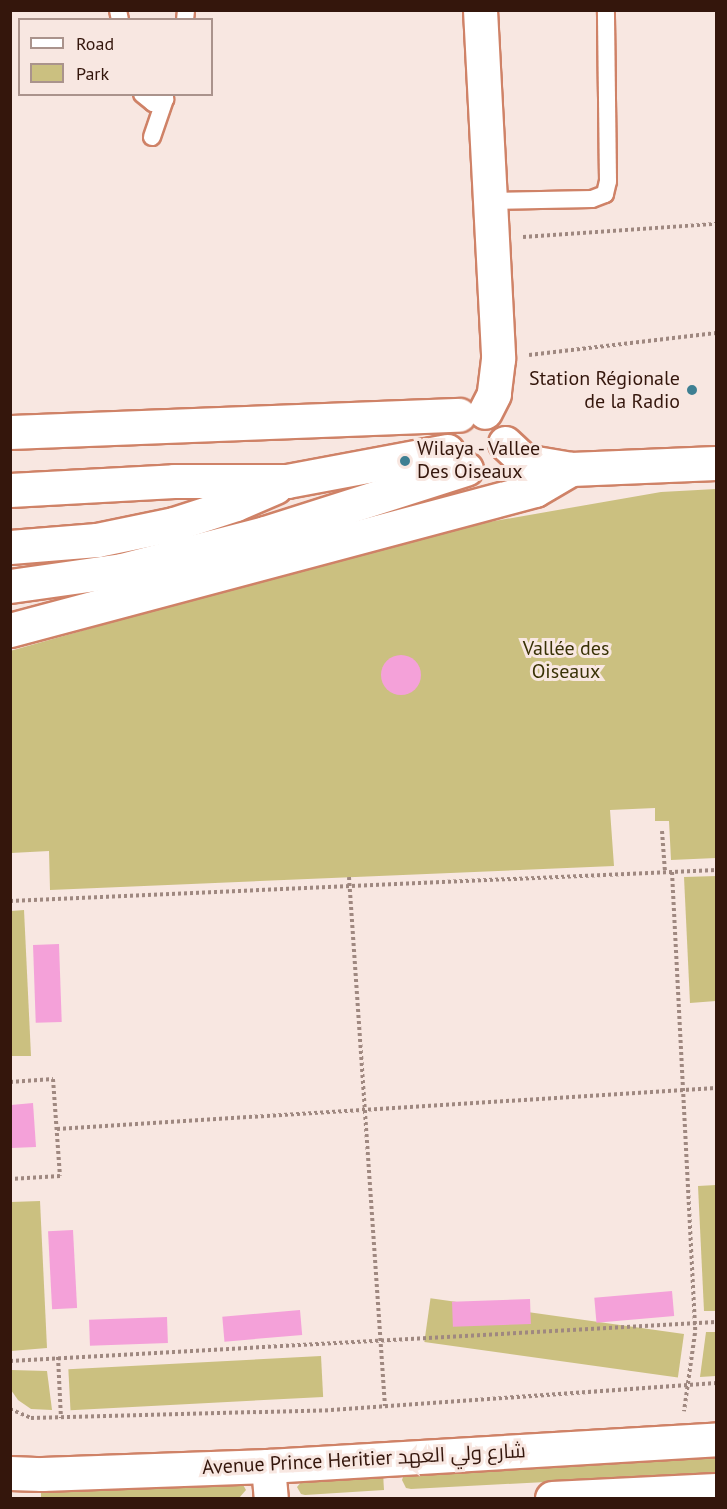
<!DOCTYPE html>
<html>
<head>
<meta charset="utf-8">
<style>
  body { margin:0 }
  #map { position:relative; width:727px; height:1509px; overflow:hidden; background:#f8e7e1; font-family:"PT Sans",Cairo,sans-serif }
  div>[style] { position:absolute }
  .green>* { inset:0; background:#cbc080; transform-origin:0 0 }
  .water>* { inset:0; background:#f4a1d9; transform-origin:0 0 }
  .round { border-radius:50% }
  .path>* { height:4px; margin-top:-2px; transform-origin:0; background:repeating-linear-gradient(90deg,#9f8880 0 3px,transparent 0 6px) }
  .roads { filter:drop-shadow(2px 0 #cf8267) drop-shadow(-2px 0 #cf8267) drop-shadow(0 2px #cf8267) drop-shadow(0 -2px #cf8267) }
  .lane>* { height:16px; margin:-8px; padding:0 8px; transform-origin:8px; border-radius:8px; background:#fff }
  .street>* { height:33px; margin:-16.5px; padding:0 16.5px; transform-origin:16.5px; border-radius:16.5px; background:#fff }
  .dots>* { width:16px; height:16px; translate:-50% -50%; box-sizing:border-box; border:3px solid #f8e7e1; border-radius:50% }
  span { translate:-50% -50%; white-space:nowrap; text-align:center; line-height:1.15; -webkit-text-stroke:6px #f8e7e1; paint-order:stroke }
  .poi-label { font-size:20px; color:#34160c }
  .right { translate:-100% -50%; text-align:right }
  .left { translate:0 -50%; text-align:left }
  .park-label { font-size:20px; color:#393206 }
  .street-label { font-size:20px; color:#34160c }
  .frame { position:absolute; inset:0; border:12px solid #34160c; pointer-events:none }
  .legend { position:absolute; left:18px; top:18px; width:195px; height:78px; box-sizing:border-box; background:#f8e7e1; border:2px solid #aa938c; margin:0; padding:8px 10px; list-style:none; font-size:18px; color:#34160c }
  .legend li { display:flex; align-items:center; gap:12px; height:30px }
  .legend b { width:30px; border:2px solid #aa938c }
</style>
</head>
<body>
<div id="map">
  <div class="green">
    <i style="clip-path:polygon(716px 489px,716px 858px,671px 860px,669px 821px,655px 821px,655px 808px,610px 810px,614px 866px,50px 890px,49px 851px,11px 853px,10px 651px,206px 596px,483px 523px,661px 492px)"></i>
    <i style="clip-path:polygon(716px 876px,716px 1001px,690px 1003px,684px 877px)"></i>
    <i style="clip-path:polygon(24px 910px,31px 1056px,11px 1056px,11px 911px)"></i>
    <i style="clip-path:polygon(716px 1185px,716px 1311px,704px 1311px,698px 1186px)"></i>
    <i style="clip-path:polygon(40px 1201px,47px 1348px,11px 1351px,11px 1202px)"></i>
    <i style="clip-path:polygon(706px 1332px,716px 1332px,716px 1376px,700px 1377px)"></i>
    <i style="left:684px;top:1334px;width:44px;height:256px;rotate:98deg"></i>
    <i style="left:321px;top:1356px;width:41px;height:253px;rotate:87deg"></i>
    <i style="clip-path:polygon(11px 1370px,47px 1371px,52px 1410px,31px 1409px,18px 1400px,11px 1390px)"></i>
    <i style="clip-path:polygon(716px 1455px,716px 1473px,411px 1489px,406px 1488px,402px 1480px,404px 1474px)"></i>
    <i style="clip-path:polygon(383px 1473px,384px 1490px,305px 1495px,301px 1494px,297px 1487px,303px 1480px)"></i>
    <i style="clip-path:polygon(242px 1483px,246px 1490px,239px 1498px,41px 1498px,41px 1488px)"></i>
  </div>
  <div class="water">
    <i class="round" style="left:381px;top:655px;width:40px;height:40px"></i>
    <i style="left:59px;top:944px;width:78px;height:26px;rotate:88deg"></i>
    <i style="clip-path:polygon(33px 1103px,36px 1147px,11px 1148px,11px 1105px)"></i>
    <i style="left:73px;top:1230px;width:78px;height:25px;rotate:87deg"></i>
    <i style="left:672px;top:1291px;width:25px;height:78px;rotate:85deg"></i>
    <i style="left:530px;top:1299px;width:25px;height:78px;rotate:88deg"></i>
    <i style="left:300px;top:1310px;width:25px;height:78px;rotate:85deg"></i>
    <i style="left:167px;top:1317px;width:26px;height:78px;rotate:88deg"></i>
  </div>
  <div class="path">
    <i style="left:523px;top:237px;width:193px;rotate:-3.9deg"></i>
    <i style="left:529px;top:355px;width:188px;rotate:-6.7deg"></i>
    <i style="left:662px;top:831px;width:41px;rotate:85.8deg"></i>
    <i style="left:672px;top:872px;width:462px;rotate:87.1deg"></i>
    <i style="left:695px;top:1333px;width:79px;rotate:98deg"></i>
    <i style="left:349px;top:877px;width:530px;rotate:86.11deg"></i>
    <i style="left:10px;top:901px;width:707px;rotate:-2.51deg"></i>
    <i style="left:10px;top:1082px;width:43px;rotate:-4deg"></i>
    <i style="left:53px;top:1079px;width:97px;rotate:85.9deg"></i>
    <i style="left:60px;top:1176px;width:50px;rotate:176.6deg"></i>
    <i style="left:57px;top:1129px;width:660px;rotate:-3.56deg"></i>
    <i style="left:58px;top:1357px;width:61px;rotate:87.2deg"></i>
    <i style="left:10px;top:1361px;width:707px;rotate:-3.16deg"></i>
    <i style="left:10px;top:1409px;width:23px;rotate:23deg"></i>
    <i style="left:31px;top:1418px;width:300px;rotate:-1.5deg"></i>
    <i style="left:331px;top:1410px;width:386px;rotate:-4deg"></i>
  </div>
  <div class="roads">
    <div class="lane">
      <i style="left:118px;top:10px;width:10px;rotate:79deg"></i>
      <i style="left:185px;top:20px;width:10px;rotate:-84deg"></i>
      <i style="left:142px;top:94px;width:14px;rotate:39deg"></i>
      <i style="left:153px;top:103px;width:13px;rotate:-18deg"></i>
      <i style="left:165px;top:99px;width:5px;rotate:-90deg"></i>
      <i style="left:152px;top:137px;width:40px;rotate:-71.1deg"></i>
      <i style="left:490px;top:201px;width:102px;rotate:-1.1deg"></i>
      <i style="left:592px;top:199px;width:14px;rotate:-21deg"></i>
      <i style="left:605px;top:194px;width:13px;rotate:-77deg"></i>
      <i style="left:608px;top:181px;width:171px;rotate:-90.7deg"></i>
    </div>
    <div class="street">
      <i style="left:480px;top:10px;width:349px;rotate:87deg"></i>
      <i style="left:498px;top:359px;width:35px;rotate:97deg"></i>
      <i style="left:494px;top:394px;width:20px;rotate:117deg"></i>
      <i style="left:10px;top:432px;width:449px;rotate:-2.2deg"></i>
      <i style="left:505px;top:443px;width:26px;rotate:43deg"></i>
      <i style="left:524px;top:461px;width:48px;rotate:9.7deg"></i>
      <i style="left:571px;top:469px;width:145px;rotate:-2.4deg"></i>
      <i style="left:10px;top:490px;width:164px;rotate:-3.1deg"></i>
      <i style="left:174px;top:481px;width:113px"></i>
      <i style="left:287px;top:481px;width:163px;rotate:-10.6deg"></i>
      <i style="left:10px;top:547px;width:87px;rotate:-4.6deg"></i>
      <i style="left:97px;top:540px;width:79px;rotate:-11.7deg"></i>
      <i style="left:174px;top:524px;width:65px;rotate:-17.9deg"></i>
      <i style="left:236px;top:504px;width:43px;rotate:-23.6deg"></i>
      <i style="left:10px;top:586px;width:113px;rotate:-8.1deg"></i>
      <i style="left:122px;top:570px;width:148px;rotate:-14.5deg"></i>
      <i style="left:265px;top:533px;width:211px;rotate:-17.7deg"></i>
      <i style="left:10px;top:630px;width:543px;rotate:-14.93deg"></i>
      <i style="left:535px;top:490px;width:42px;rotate:-30.3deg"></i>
      <i style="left:268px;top:1466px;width:32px;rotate:85deg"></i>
      <i style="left:10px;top:1473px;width:32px;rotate:2deg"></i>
      <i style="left:42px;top:1474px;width:226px;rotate:-2deg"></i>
      <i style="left:268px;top:1466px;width:449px;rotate:-3.4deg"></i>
      <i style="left:552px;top:1498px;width:164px;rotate:-2.8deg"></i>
    </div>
  </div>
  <div class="dots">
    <i style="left:692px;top:390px;background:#3e7f92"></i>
    <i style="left:405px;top:461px;background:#3e7f92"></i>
  </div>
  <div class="poi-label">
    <span class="right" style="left:680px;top:390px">Station Régionale<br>de la Radio</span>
    <span class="left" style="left:417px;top:460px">Wilaya - Vallee<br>Des Oiseaux</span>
  </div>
  <div class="park-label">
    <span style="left:566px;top:660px">Vallée des<br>Oiseaux</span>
  </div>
  <div class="street-label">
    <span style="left:364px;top:1459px;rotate:-3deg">Avenue Prince Heritier شارع ولي العهد</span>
  </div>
  <div class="frame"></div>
  <ul class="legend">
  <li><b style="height:8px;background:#fff"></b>Road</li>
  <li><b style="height:16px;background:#cbc080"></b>Park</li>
  </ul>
</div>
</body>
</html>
